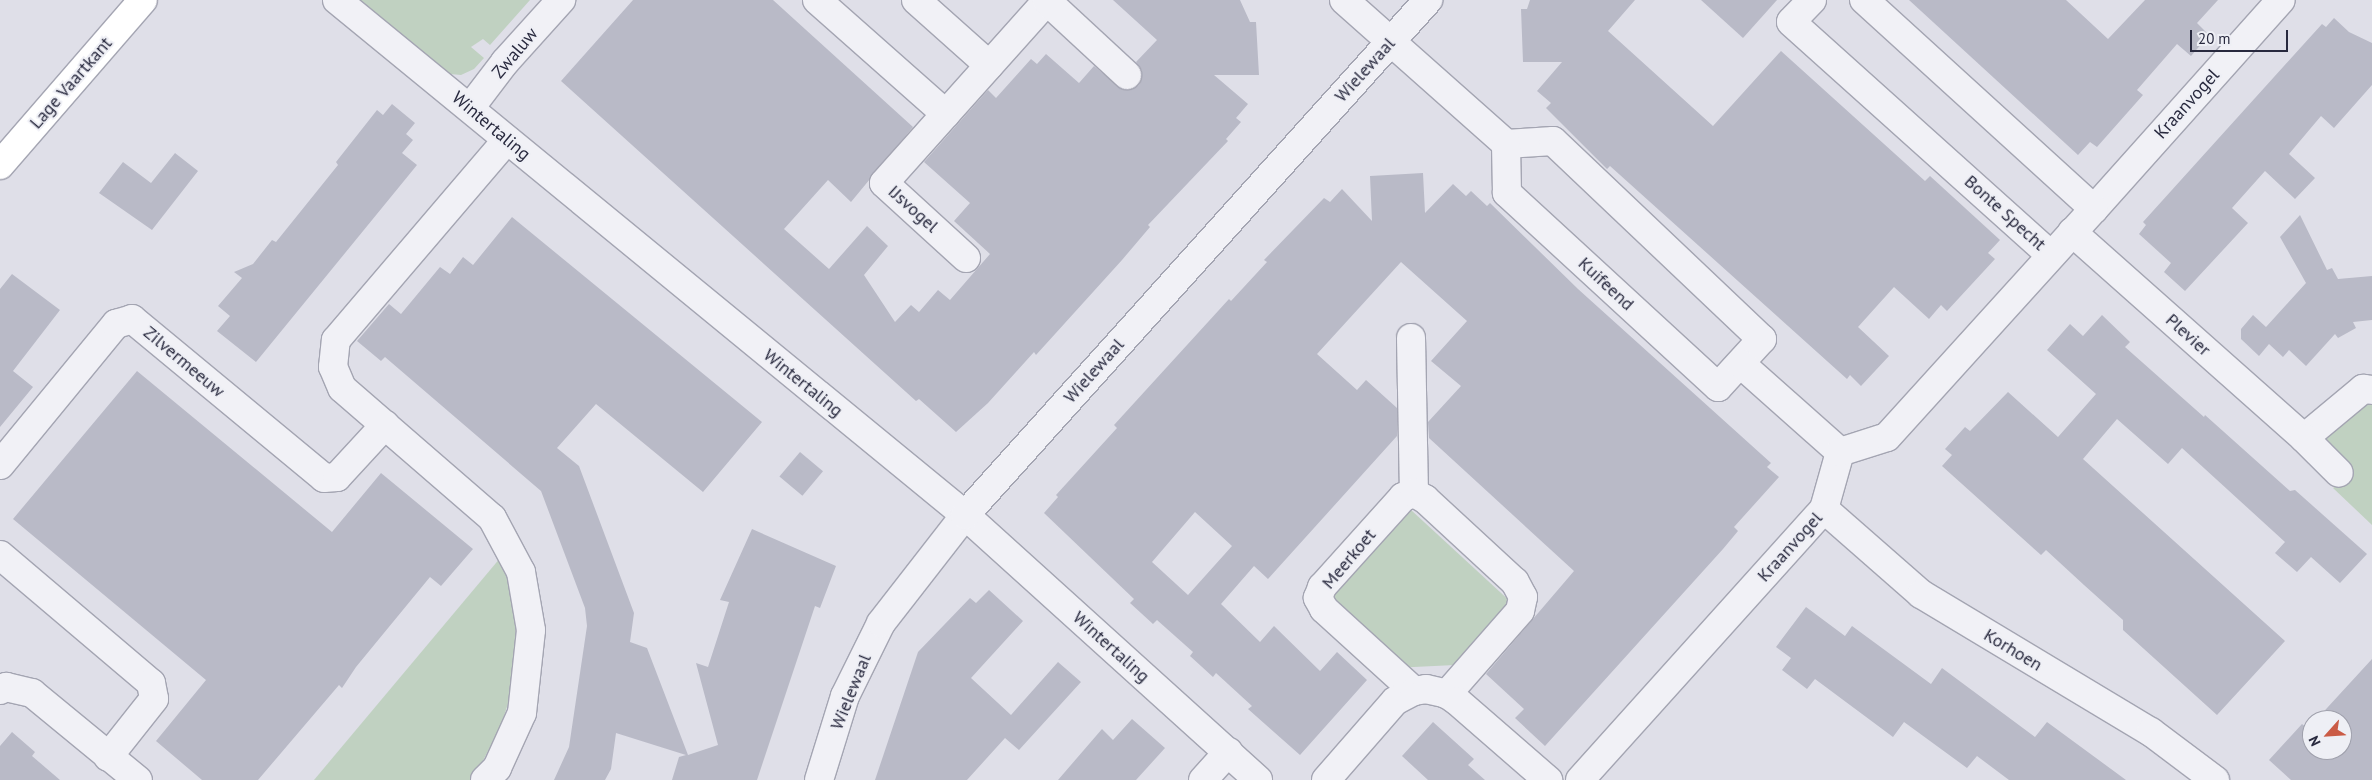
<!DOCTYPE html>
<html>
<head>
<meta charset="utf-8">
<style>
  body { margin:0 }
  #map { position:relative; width:2372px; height:780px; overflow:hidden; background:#dfdfe8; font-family:"PT Sans",sans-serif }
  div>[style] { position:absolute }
  .green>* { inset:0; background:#c0d1c1 }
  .building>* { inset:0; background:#b9bac7; transform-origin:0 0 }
  .roads { filter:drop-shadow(1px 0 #a4a5b2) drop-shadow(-1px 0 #a4a5b2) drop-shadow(0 1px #a4a5b2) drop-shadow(0 -1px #a4a5b2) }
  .street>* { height:28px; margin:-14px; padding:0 14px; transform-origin:14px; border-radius:14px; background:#f1f1f6 }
  .secondary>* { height:28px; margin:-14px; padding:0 14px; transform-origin:14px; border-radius:14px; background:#fff }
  span { translate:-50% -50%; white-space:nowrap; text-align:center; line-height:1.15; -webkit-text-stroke:4px #eeeff5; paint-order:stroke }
  .street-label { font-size:18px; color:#28293e }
  .north { position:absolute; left:2302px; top:710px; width:50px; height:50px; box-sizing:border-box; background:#eeeff5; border:1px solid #9fa0ac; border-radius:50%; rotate:244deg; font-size:14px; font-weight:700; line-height:20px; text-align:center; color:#28293e }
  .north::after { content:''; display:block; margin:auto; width:18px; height:22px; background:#ca5b46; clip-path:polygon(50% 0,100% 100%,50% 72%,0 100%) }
  .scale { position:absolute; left:2190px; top:30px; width:98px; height:22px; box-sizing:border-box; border:2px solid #28293e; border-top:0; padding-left:6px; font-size:15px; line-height:18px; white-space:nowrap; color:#28293e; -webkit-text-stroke:4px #eeeff5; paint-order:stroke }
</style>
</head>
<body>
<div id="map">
  <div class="green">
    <i style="clip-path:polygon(359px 0,530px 0,490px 45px,483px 39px,471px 47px,484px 58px,474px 69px,461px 75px,450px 74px)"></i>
    <i style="clip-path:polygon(2372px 394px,2372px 525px,2333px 488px,2352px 471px,2321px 439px)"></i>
    <i style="clip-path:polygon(1405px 509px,1411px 510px,1513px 604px,1455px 665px,1393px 668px,1329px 601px,1344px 575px)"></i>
    <i style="clip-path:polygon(501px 557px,516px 612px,515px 681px,501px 726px,473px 780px,314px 780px)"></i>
  </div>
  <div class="building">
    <i style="clip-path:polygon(633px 0,773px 0,913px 127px,851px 202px,828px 180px,784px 229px,829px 269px,867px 226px,888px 246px,864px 275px,895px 322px,911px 305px,919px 312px,938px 290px,950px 300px,990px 254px,954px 221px,970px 203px,924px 162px,988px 90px,996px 98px,1031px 59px,1037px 64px,1046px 54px,1079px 83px,1094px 66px,1123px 90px,1139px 85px,1142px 71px,1136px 62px,1157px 40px,1113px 0,1240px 0,1250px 22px,1256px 22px,1259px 75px,1214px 75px,1248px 104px,1236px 118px,1241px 122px,1226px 139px,1228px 141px,1148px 225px,1150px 227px,1122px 260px,1036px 355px,1034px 352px,988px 403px,956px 432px,919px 399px,916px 401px,561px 81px)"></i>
    <i style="clip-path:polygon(1530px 0,1635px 0,1608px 31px,1713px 126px,1781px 51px,1925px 181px,1930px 176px,2000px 240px,1988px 253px,1995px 259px,1947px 311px,1941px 305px,1929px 319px,1894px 287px,1858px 327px,1889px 356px,1861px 386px,1850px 375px,1847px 379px,1610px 166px,1607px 169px,1546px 108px,1551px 103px,1537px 91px,1562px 62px,1523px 62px,1521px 9px,1527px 9px)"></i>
    <i style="clip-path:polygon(1701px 0,1777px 0,1743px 38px)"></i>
    <i style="clip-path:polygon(1909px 0,2066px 0,2108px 39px,2145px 0,2218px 0,2197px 23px,2209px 35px,2191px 56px,2177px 44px,2137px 90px,2143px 95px,2097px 147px,2090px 142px,2078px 155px)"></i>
    <i style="clip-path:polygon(2334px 18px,2349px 32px,2372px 43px,2372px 85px,2334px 128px,2321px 116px,2289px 154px,2315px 178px,2295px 199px,2265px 171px,2232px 208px,2248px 223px,2185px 291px,2164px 272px,2171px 263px,2139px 234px,2146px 225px,2143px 222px,2322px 24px,2326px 27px)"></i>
    <i style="clip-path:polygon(392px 104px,415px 123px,406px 134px,413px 140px,402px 153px,417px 165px,256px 362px,217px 331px,230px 316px,218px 306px,242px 278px,234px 272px,253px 264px,272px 240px,276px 242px,338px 165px,336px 162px,377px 110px,383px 115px)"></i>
    <i style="clip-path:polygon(175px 153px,198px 171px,152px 230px,99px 193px,123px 162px,151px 183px)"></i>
    <i style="clip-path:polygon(evenodd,1423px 173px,1425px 213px,1453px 184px,1466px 196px,1471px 191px,1487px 206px,1490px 203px,1578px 289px,1771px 463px,1767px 467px,1779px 477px,1734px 527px,1738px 531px,1723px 549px,1545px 746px,1515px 718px,1524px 709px,1486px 674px,1574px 571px,1429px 438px,1428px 422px,1461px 386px,1431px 361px,1467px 321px,1401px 262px,1317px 354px,1357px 390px,1366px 380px,1397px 408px,1397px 436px,1268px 579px,1254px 566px,1221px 604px,1260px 642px,1274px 626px,1320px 671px,1337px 652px,1367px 680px,1300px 755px,1248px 709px,1252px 706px,1216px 673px,1213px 677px,1190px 656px,1193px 652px,1157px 620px,1153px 624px,1130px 603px,1134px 599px,1044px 513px,1058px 497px,1056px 495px,1117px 428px,1114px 425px,1229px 299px,1231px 301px,1267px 262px,1264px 260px,1324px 198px,1330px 202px,1342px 189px,1372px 221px,1370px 176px,1423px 173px,1195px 512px,1232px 546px,1188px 595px,1152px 562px,1195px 512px)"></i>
    <i style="clip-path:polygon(2300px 215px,2327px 270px,2332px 268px,2338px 279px,2372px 276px,2372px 320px,2353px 322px,2356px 328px,2338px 338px,2335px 334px,2306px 366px,2289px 350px,2283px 357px,2269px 344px,2259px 356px,2241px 339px,2241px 329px,2253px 315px,2266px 327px,2306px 283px,2280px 237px)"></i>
    <i style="clip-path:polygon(512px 217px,762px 422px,703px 492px,596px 404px,557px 448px,579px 466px,634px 613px,630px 642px,647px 648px,688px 755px,718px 745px,696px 663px,708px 667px,729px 602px,720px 600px,752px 529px,836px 566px,820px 608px,815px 606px,757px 780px,672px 780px,679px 757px,686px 755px,616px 733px,611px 769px,605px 780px,554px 780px,569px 747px,587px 626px,585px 608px,541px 491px,385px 357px,381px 361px,357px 341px,389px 304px,401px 314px,440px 267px,450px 274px,463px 257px,473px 265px)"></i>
    <i style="clip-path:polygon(12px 274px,60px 310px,13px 371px,33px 387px,0 427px,0 289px)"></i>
    <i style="clip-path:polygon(2102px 315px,2130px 342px,2125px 347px,2204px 417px,2205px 415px,2290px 491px,2295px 490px,2367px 554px,2340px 583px,2311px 557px,2297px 572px,2275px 553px,2285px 542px,2182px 448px,2168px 464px,2117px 419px,2083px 459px,2285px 641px,2217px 715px,2123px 630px,2123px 620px,2084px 585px,2046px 550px,2041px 555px,1942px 466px,1952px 455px,1945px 449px,1965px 427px,1970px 431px,2008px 392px,2058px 437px,2096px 394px,2047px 350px,2070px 324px,2083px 336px)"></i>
    <i style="clip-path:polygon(137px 371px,332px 532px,381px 473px,473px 549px,441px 586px,430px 577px,356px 667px,342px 688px,339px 685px,258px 780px,202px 780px,156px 741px,206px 680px,13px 519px)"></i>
    <i style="left:800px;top:452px;width:30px;height:32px;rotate:40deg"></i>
    <i style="clip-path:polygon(989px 590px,1023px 621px,971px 678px,1011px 715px,1058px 662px,1081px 682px,1019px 750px,1005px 738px,967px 780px,875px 780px,918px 652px,970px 598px,976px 603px)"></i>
    <i style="clip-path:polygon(1806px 607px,1845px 636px,1852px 626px,1931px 684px,1942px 668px,2035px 737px,2047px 722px,2126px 780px,2009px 780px,1977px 756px,1967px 768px,1904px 722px,1893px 737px,1815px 679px,1807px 689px,1782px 670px,1791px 658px,1776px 647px)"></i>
    <i style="clip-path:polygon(2372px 659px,2372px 780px,2291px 780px,2269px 760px,2302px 724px,2308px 729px,2312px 724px,2312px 750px,2342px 750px,2342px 720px,2316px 720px)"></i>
    <i style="clip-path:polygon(1132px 719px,1165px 748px,1136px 780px,1058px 780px,1102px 729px,1113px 740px)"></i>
    <i style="clip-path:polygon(1433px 722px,1474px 759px,1468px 765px,1485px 780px,1428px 780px,1402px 756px)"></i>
    <i style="clip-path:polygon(12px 732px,35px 752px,32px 756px,60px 780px,0 780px,0 746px)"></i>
  </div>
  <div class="roads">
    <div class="street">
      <i style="left:337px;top:0;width:812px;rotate:39.35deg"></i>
      <i style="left:965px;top:515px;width:395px;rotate:42.1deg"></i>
      <i style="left:817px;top:0;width:172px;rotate:41.5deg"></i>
      <i style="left:916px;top:0;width:98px;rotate:41.7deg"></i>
      <i style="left:1344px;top:0;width:217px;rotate:41.6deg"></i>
      <i style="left:1506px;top:144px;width:47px;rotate:-3.7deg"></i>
      <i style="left:1553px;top:141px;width:288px;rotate:43.5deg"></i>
      <i style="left:1762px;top:339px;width:65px;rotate:132.5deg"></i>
      <i style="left:1718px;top:387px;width:287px;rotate:-137.4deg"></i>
      <i style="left:1507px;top:193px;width:49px;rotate:-91.2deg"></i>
      <i style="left:1812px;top:0;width:30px;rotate:134deg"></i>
      <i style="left:1791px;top:22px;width:349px;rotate:41.9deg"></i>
      <i style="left:470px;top:108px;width:58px;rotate:-52.7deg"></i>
      <i style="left:505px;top:62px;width:84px;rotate:-47.9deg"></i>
      <i style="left:2094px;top:209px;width:280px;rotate:-48.2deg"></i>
      <i style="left:2072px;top:232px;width:310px;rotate:41.6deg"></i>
      <i style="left:2304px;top:438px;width:77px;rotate:-39.7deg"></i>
      <i style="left:2363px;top:389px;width:9px;rotate:6deg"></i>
      <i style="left:966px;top:258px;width:111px;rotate:-137.6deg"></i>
      <i style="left:884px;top:183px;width:244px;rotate:-48.2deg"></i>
      <i style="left:1047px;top:1px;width:109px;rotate:42.8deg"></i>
      <i style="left:1411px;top:338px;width:155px;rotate:88.9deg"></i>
      <i style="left:1741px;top:364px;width:132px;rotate:41.6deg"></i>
      <i style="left:2304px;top:438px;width:49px;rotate:45deg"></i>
      <i style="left:0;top:465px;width:183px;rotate:-50.6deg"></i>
      <i style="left:116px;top:324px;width:17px;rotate:-17deg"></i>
      <i style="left:132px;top:319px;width:249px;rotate:39.6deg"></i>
      <i style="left:324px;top:478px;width:13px;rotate:-4deg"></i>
      <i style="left:337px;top:477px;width:71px;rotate:-47.3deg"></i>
      <i style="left:1824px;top:509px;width:129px;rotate:41.2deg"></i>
      <i style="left:1921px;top:594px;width:268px;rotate:31deg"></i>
      <i style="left:2151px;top:732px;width:80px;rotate:36.9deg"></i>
      <i style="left:0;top:555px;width:198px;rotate:40.3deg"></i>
      <i style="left:151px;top:683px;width:16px;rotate:79deg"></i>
      <i style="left:154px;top:699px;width:74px;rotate:128.4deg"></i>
      <i style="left:0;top:690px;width:7px;rotate:-27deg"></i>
      <i style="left:6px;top:687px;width:27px;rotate:13deg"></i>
      <i style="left:32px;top:693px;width:137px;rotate:39.4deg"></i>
      <i style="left:1414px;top:691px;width:122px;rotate:-137.7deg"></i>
      <i style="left:1324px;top:609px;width:13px;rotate:-119deg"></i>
      <i style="left:1318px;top:598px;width:12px;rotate:-70deg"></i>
      <i style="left:1322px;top:587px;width:121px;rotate:-48deg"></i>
      <i style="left:1403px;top:497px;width:12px;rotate:-20deg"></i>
      <i style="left:1414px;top:493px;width:13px;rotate:29deg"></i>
      <i style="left:1425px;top:499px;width:122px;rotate:42.7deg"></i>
      <i style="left:1515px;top:582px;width:17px;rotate:62deg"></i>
      <i style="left:1523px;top:597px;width:14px;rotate:102deg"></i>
      <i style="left:1520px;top:611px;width:111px;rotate:131.3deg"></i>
      <i style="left:485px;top:780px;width:17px;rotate:-45deg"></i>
      <i style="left:497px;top:768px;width:60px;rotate:-65.6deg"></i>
      <i style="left:522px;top:713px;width:83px;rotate:-83.8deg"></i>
      <i style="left:531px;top:630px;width:59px;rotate:-99.8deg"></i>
      <i style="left:521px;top:572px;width:61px;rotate:-118.2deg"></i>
      <i style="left:492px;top:518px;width:198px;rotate:-139.1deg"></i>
      <i style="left:342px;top:388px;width:23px;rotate:-113deg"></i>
      <i style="left:333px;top:367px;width:27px;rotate:-84deg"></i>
      <i style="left:336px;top:340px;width:263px;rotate:-49.5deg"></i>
      <i style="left:819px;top:780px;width:88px;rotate:-72.8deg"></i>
      <i style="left:845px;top:696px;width:81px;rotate:-63.7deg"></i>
      <i style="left:881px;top:623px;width:137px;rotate:-52.1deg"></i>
      <i style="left:965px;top:515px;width:693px;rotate:-48.04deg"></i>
      <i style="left:1203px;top:780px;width:38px;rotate:-48deg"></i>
      <i style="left:1326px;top:780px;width:105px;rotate:-48.9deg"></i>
      <i style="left:1395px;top:701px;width:21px;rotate:-28deg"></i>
      <i style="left:1414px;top:691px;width:12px;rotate:-9deg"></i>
      <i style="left:1426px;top:689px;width:22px;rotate:13deg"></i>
      <i style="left:1447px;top:694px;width:12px;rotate:35deg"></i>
      <i style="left:1457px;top:701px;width:121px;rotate:41deg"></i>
      <i style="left:1580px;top:780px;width:365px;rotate:-48deg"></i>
      <i style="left:1824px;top:509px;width:59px;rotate:-74.3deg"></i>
      <i style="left:1840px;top:452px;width:49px;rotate:-17.7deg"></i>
      <i style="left:1887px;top:437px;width:308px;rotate:-47.8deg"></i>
      <i style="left:2094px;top:209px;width:311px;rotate:-137.7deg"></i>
    </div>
    <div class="secondary">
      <i style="left:0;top:165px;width:218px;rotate:-49.1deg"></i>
    </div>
  </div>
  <div class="street-label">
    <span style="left:515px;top:53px;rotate:-50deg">Zwaluw</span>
    <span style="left:1365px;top:70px;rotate:-48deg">Wielewaal</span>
    <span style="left:71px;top:83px;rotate:-49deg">Lage Vaartkant</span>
    <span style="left:2187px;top:104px;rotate:-48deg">Kraanvogel</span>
    <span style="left:491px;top:126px;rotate:40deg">Wintertaling</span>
    <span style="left:913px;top:209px;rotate:42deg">IJsvogel</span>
    <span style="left:2005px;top:213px;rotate:42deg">Bonte Specht</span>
    <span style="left:1606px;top:284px;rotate:43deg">Kuifeend</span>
    <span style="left:2188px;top:335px;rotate:42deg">Plevier</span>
    <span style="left:184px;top:362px;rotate:40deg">Zilvermeeuw</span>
    <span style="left:1094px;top:371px;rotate:-48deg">Wielewaal</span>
    <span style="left:803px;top:383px;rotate:39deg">Wintertaling</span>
    <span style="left:1790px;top:547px;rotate:-48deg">Kraanvogel</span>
    <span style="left:1349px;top:559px;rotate:-50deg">Meerkoet</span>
    <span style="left:1111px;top:647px;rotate:42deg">Wintertaling</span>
    <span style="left:2013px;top:650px;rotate:31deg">Korhoen</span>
    <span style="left:851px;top:692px;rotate:-68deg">Wielewaal</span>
  </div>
  <div class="north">N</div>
  <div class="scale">20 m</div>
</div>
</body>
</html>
